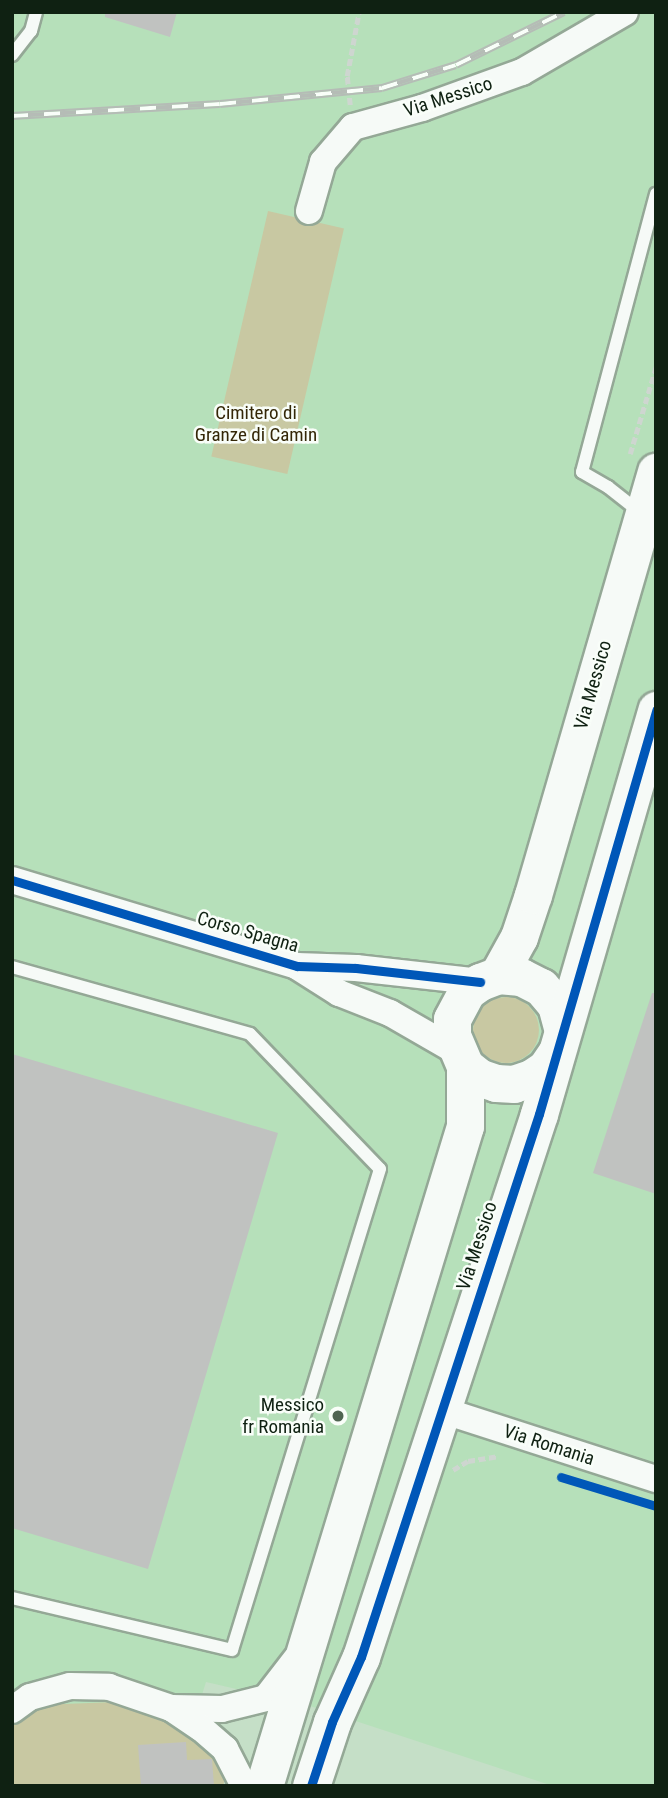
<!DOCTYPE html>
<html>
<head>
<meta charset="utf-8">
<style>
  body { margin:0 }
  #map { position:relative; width:668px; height:1798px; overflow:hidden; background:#c5dfc7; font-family:"Roboto Condensed",sans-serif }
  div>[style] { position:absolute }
  .built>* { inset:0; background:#b6e0ba }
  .green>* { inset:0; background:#c8c8a2; transform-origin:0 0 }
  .round { border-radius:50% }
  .building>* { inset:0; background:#c0c2c0 }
  .path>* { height:4.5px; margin-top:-2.25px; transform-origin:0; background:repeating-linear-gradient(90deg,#ced6d0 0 7px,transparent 0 10.5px) }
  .roads { filter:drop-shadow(2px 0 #94a896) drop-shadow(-2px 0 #94a896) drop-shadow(0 2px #94a896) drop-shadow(0 -2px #94a896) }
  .lane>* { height:12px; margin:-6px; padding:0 6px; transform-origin:6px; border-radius:6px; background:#f6faf7 }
  .street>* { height:26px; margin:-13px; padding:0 13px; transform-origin:13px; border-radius:13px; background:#f6faf7 }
  .secondary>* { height:37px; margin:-18.5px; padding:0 18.5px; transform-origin:18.5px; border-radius:18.5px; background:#f6faf7 }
  .rail>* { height:8px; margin-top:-4px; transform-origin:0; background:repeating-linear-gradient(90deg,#f9fef9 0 16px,#b5bcb6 0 32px); box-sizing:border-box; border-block:2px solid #b5bcb6 }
  .cycleway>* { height:9px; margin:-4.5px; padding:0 4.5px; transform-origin:4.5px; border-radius:4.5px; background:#0057b8 }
  .dots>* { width:19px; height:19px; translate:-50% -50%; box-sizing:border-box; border:4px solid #f9fef9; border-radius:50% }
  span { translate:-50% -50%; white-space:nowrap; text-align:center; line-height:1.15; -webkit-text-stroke:5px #f9fef9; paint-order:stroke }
  .street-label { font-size:19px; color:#0f2112 }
  .park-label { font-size:19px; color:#342707 }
  .poi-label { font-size:19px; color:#0f2112 }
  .right { translate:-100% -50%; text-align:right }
  .frame { position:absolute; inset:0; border:14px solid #0f2112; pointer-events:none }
</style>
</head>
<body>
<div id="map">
  <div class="built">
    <i style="clip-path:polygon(12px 12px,656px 12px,656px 1786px,553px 1786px,310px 1706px,206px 1682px,173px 1786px,12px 1786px)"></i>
  </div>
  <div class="green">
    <i style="left:268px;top:211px;width:78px;height:252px;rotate:13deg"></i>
    <i class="round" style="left:473px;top:997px;width:66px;height:66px"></i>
    <i style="clip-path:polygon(115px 1702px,165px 1718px,204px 1738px,227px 1772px,223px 1786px,12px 1786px,12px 1724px,38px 1705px)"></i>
  </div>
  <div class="building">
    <i style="clip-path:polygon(105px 12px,177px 12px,170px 37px,105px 17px)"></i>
    <i style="clip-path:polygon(652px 993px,656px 993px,656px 1194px,593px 1173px)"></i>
    <i style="clip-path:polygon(12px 1054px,278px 1133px,148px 1569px,12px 1528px)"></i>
    <i style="clip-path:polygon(186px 1742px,187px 1760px,212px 1759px,214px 1786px,141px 1786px,138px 1745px)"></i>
  </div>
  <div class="path">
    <i style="left:350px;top:105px;width:29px;rotate:-96deg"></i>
    <i style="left:347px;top:76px;width:65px;rotate:-79.4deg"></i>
    <i style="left:630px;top:454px;width:91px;rotate:-73.4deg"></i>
    <i style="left:453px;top:1470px;width:17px;rotate:-31deg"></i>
    <i style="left:468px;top:1461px;width:30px;rotate:-9deg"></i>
  </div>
  <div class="roads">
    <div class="lane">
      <i style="left:12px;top:55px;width:31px;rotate:-52deg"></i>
      <i style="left:31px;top:31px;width:20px;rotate:-75deg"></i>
      <i style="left:641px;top:513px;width:42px;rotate:-141.8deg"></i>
      <i style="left:608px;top:487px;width:30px;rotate:-150deg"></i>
      <i style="left:582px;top:472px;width:288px;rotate:-75.1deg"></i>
      <i style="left:12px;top:967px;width:247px;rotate:15.7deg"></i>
      <i style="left:250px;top:1034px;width:187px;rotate:46.1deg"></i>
      <i style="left:380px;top:1169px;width:503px;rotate:107.1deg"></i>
      <i style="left:232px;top:1650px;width:226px;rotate:-166.7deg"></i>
    </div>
    <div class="street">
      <i style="left:309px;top:211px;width:51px;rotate:-74.1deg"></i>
      <i style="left:323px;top:162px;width:46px;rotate:-49.4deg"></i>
      <i style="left:353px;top:127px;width:72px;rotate:-15.4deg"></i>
      <i style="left:422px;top:108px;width:106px;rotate:-19.8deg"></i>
      <i style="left:522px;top:72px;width:119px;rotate:-30.2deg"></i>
      <i style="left:12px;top:880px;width:298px;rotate:16.8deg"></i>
      <i style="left:297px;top:966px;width:59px;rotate:1.9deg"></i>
      <i style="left:356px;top:968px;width:125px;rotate:6.4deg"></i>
      <i style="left:298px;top:967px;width:49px;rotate:32.4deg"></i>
      <i style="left:339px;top:993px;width:55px;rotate:21.4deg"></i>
      <i style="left:390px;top:1013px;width:76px;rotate:29.9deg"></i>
      <i style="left:442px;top:1410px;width:225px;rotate:17.9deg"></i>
      <i style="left:171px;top:1708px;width:51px;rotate:1.1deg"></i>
      <i style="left:222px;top:1709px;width:45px;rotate:-14deg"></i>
      <i style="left:266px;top:1698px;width:49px;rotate:-52.4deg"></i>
      <i style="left:12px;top:1710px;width:22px;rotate:-36deg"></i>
      <i style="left:30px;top:1697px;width:41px;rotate:-15.4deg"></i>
      <i style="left:70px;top:1686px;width:39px;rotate:1deg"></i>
      <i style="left:109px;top:1687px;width:65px;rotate:18.7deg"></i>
      <i style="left:171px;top:1708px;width:36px;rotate:34deg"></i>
      <i style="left:201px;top:1728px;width:32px;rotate:41deg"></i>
      <i style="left:225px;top:1749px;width:42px;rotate:62.8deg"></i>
    </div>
    <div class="secondary">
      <i style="left:498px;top:975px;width:43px;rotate:-61.1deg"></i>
      <i style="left:519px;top:937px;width:44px;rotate:-71.6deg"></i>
      <i style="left:533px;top:895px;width:441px;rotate:-73.8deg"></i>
      <i style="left:556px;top:1053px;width:18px;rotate:124deg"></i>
      <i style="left:546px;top:1068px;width:18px;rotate:146deg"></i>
      <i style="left:531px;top:1078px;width:18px;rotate:161deg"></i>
      <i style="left:514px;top:1084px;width:18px;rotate:-177deg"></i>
      <i style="left:496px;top:1083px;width:18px;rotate:-161deg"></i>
      <i style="left:479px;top:1077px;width:18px;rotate:-142deg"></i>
      <i style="left:465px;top:1066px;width:33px;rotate:-113deg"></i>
      <i style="left:452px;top:1036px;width:17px;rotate:-90deg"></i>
      <i style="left:452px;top:1019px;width:32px;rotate:-62deg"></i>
      <i style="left:467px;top:991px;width:16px;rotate:-35deg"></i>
      <i style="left:480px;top:982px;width:19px;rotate:-21deg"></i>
      <i style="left:498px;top:975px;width:23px;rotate:5deg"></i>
      <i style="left:521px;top:977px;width:22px;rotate:27deg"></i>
      <i style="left:541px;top:987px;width:23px;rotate:50deg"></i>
      <i style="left:556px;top:1005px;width:23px;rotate:75deg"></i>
      <i style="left:264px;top:1786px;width:690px;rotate:-73.06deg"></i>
      <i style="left:465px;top:1126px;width:60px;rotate:-90deg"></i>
      <i style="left:311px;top:1786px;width:67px;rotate:-71.8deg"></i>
      <i style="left:332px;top:1722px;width:71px;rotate:-66deg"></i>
      <i style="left:361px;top:1657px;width:571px;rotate:-71.85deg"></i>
      <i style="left:539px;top:1114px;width:421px;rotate:-73.8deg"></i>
    </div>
  </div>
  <div class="rail">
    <i style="left:12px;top:116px;width:208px;rotate:-3.3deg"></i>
    <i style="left:220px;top:104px;width:163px;rotate:-5.6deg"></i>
    <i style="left:382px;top:88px;width:77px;rotate:-17.3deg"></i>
    <i style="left:456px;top:65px;width:120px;rotate:-26.1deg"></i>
  </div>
  <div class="cycleway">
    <i style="left:12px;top:880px;width:298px;rotate:16.8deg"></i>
    <i style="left:297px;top:966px;width:59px;rotate:1.9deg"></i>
    <i style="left:356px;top:968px;width:125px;rotate:6.4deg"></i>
    <i style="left:561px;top:1477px;width:99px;rotate:17deg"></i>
    <i style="left:311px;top:1786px;width:67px;rotate:-71.8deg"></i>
    <i style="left:332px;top:1722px;width:71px;rotate:-66deg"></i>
    <i style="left:361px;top:1657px;width:571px;rotate:-71.85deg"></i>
    <i style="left:539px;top:1114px;width:421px;rotate:-73.8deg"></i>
  </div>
  <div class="dots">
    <i style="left:338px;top:1416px;background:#4f6451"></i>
  </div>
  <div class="street-label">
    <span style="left:448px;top:97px;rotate:-18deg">Via Messico</span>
    <span style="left:593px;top:685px;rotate:-74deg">Via Messico</span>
    <span style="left:248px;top:932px;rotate:16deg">Corso Spagna</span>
    <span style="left:477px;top:1246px;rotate:-72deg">Via Messico</span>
    <span style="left:549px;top:1445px;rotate:18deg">Via Romania</span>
  </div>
  <div class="park-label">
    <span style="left:256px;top:424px">Cimitero di<br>Granze di Camin</span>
  </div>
  <div class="poi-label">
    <span class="right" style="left:324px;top:1416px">Messico<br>fr Romania</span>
  </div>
  <div class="frame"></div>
</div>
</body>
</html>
